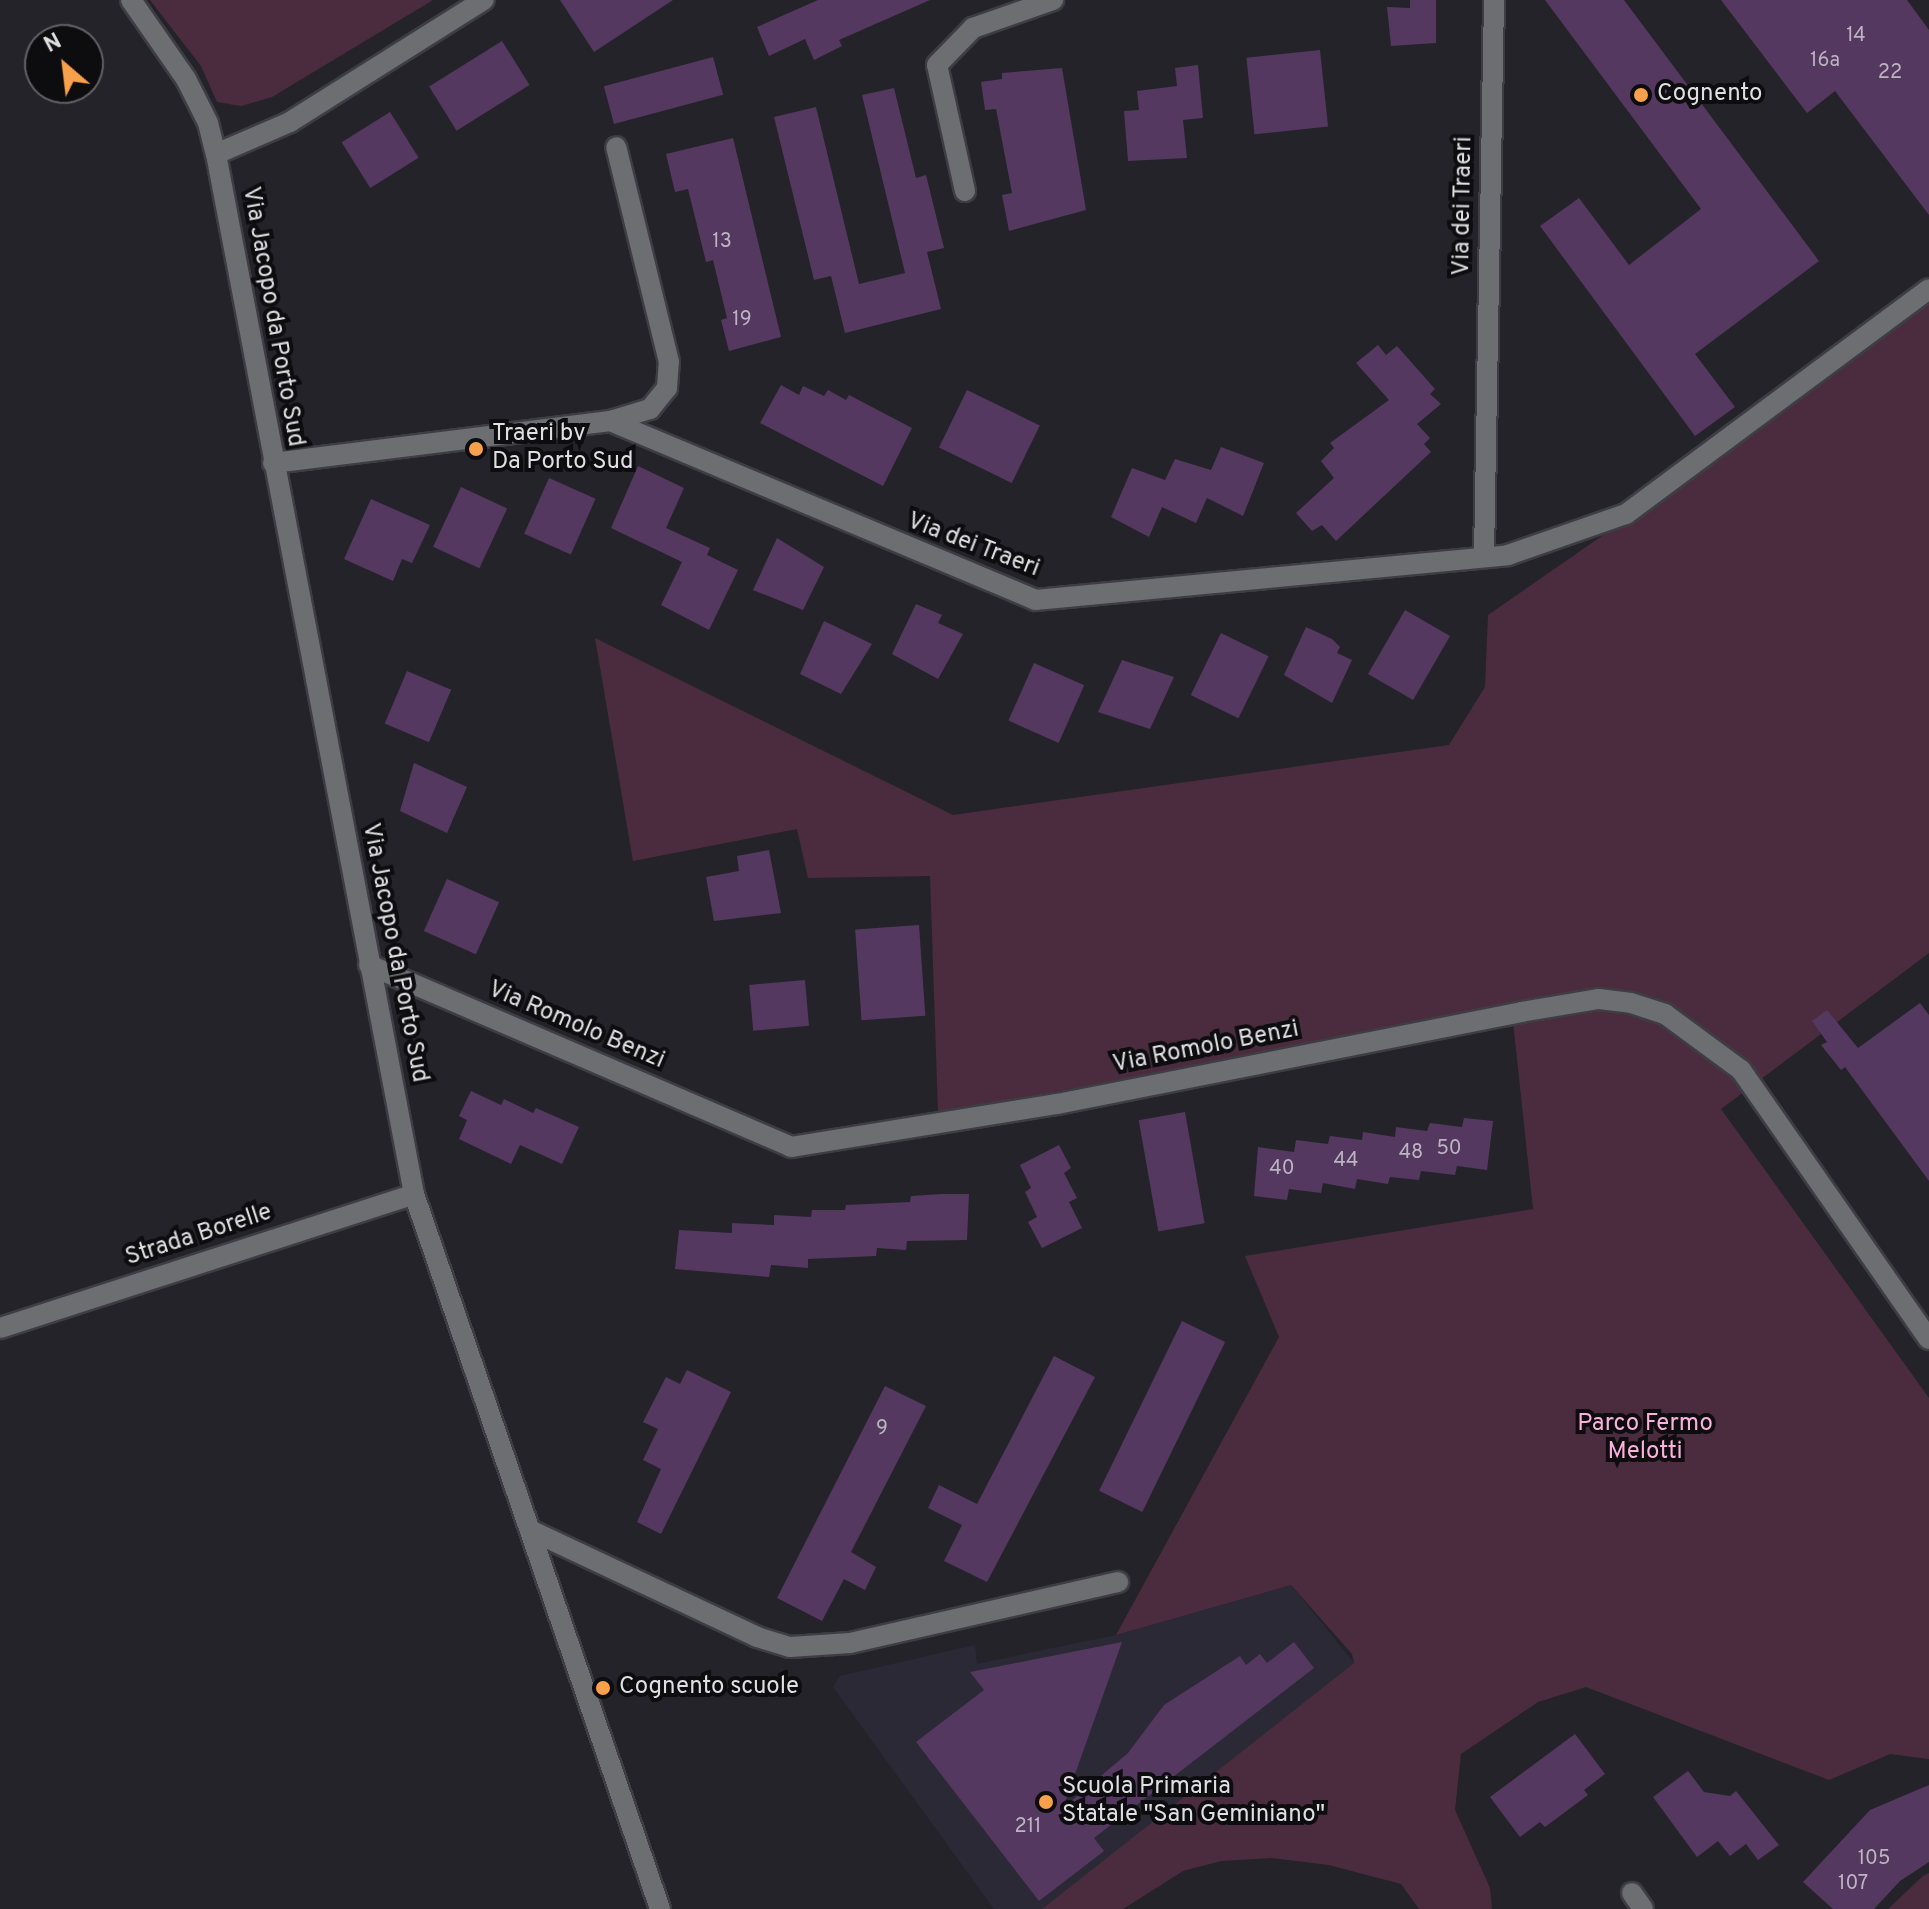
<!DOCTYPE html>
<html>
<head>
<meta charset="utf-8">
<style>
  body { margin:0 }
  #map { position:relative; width:1929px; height:1909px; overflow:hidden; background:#24232a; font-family:Overpass,sans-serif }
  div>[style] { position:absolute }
  .built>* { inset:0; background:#2b2936 }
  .green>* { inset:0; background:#4b2c3f }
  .building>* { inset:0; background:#54385f; transform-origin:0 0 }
  .roads { filter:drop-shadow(2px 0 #3e3d44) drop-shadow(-2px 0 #3e3d44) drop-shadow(0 2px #3e3d44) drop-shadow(0 -2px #3e3d44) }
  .minor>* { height:20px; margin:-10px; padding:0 10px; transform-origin:10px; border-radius:10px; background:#6c6e71 }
  .dots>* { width:22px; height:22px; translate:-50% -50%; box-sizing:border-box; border:4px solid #0d0d10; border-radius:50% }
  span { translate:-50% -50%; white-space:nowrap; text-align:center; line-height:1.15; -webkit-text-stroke:8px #0d0d10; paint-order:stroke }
  .number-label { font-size:20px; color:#bcb4c2 }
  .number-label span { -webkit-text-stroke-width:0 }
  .poi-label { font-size:24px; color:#dedee3 }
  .left { translate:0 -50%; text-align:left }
  .street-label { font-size:24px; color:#dedee3 }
  .park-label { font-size:24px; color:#fbb0dd }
  .north { position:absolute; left:24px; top:24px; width:80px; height:80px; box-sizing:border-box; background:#0d0d10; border:2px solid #616164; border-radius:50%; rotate:332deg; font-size:22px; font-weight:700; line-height:32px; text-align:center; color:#dedee3 }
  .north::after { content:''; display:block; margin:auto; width:28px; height:36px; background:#f9a04c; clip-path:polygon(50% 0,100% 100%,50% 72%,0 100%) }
</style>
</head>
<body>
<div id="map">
  <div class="built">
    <i style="clip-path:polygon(1291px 1585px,1354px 1663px,1042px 1909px,994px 1909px,833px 1687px,840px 1676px,975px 1645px,977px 1664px,1116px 1635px)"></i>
  </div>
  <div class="green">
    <i style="clip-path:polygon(150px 0,433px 0,272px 97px,241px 106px,217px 102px,201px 66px)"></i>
    <i style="clip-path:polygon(1929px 297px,1929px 953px,1721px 1109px,1929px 1398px,1929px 1759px,1890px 1754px,1829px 1780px,1586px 1687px,1538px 1702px,1461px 1754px,1455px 1810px,1490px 1888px,1492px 1909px,1419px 1909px,1401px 1884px,1329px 1865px,1272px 1858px,1221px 1861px,1183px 1871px,1123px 1909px,1042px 1909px,1354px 1663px,1352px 1654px,1291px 1585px,1116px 1635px,1279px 1337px,1245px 1256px,1533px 1209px,1512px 1012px,938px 1112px,930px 876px,808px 878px,797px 829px,633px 861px,595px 638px,953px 815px,1449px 745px,1485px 687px,1488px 615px,1661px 495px)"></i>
    <i style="clip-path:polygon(1929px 1873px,1929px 1909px,1888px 1909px,1923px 1876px)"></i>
  </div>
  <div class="building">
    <i style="clip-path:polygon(560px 0,673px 0,594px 52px)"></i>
    <i style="clip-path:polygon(818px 0,930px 0,839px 40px,842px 46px,814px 60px,805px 39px,769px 56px,757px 27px)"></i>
    <i style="clip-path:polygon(1410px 0,1436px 0,1436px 43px,1391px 46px,1387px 7px,1410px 8px)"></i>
    <i style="clip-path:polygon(1545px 0,1624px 0,1819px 261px,1695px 354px,1735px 407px,1695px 436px,1540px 226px,1579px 198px,1629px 265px,1701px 209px)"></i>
    <i style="clip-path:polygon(1721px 0,1907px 0,1929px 30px,1929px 215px,1835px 91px,1807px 113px)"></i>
    <i style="left:502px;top:41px;width:52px;height:86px;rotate:58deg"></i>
    <i style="left:1320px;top:50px;width:77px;height:74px;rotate:84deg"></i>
    <i style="left:713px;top:57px;width:39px;height:113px;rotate:75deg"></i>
    <i style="clip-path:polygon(1198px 65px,1203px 118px,1183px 120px,1187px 158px,1128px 161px,1124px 111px,1139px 110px,1137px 91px,1177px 86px,1175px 68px)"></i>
    <i style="clip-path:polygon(1062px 68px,1086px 210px,1009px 231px,1002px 195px,1012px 193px,996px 109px,985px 110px,981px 82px,1002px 79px,1002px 73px)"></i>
    <i style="clip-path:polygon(894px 88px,916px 178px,926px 175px,944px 248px,927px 252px,941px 309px,845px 333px,831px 276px,814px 280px,774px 117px,816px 107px,859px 284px,905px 273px,862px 95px)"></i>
    <i style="left:390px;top:112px;width:54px;height:57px;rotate:58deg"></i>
    <i style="clip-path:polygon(733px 138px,781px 337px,729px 351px,721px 320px,727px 318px,713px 260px,706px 262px,688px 189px,675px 192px,666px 154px)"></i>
    <i style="clip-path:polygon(1378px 345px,1386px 355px,1397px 346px,1435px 389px,1430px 394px,1441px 404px,1417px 424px,1430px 438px,1424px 444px,1431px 452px,1336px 541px,1322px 525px,1312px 531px,1296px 513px,1334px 478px,1321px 461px,1334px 448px,1330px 443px,1389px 400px,1356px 363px)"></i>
    <i style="clip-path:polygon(781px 385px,799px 395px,803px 386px,824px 396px,828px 390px,846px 400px,849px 395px,912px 428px,883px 486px,760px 423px)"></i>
    <i style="left:967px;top:390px;width:81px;height:64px;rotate:26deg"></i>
    <i style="clip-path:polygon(1221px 447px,1264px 463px,1243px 516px,1207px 498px,1196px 523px,1162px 507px,1149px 537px,1111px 517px,1132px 468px,1165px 480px,1175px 459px,1211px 470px)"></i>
    <i style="clip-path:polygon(638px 466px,684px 488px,666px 528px,710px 548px,707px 555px,738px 570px,709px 630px,661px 605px,682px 562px,611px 528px)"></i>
    <i style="left:549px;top:478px;width:51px;height:61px;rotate:24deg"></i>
    <i style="left:461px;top:487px;width:51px;height:66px;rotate:25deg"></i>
    <i style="clip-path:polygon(371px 499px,430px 525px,412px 563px,402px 559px,393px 581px,344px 559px)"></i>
    <i style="clip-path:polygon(777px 538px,824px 567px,803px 610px,753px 590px)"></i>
    <i style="clip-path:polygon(916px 604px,942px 615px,938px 623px,963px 634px,938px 679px,892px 654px)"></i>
    <i style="left:1405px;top:610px;width:52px;height:74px;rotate:30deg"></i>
    <i style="clip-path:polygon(824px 621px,872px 644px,841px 694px,800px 674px)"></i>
    <i style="clip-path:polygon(1306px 627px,1332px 639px,1340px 647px,1337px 653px,1352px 660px,1332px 703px,1284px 675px)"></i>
    <i style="left:1221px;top:633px;width:53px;height:69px;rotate:26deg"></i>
    <i style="clip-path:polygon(1122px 660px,1174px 677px,1150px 729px,1098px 712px)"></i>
    <i style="left:1034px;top:663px;width:55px;height:63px;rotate:24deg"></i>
    <i style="left:407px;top:671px;width:48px;height:57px;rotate:23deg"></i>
    <i style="clip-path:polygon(414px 763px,467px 787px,447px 833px,400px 811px)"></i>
    <i style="clip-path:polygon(769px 850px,781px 913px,714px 921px,706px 877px,739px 871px,737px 856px)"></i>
    <i style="left:447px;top:879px;width:57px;height:57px;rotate:24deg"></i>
    <i style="left:919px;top:925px;width:91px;height:64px;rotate:86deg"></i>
    <i style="left:805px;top:980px;width:46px;height:56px;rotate:85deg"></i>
    <i style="clip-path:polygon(1920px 1003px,1929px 1015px,1929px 1181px,1845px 1067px,1841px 1070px,1821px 1045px,1827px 1042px,1812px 1021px,1827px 1010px,1858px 1048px)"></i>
    <i style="clip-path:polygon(471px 1091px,501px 1105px,504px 1099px,533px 1113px,536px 1108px,579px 1127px,562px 1164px,520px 1145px,511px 1164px,459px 1139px,467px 1120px,459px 1116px)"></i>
    <i style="left:1185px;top:1112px;width:113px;height:47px;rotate:80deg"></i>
    <i style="clip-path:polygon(1464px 1118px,1493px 1121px,1487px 1170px,1457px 1166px,1455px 1175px,1421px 1171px,1419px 1180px,1390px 1177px,1388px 1184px,1357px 1179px,1355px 1189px,1323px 1183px,1321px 1193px,1289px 1189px,1287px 1200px,1254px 1196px,1258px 1147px,1294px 1152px,1296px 1140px,1328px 1144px,1330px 1136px,1362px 1140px,1363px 1132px,1395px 1137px,1396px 1127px,1427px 1131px,1430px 1123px,1462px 1127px)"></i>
    <i style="clip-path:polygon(1059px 1145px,1071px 1168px,1064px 1173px,1077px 1198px,1069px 1202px,1082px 1228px,1042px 1248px,1028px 1222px,1037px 1217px,1025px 1192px,1031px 1188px,1020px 1165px)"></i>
    <i style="clip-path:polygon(942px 1194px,969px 1194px,967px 1240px,907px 1241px,906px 1250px,877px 1248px,876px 1256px,808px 1259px,808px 1268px,771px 1265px,769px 1277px,675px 1269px,679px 1230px,732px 1233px,732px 1223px,774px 1225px,774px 1215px,811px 1217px,812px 1210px,845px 1210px,846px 1205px,910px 1202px,911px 1196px)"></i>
    <i style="left:1182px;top:1321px;width:48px;height:189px;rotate:26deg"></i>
    <i style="clip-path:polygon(1054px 1356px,1095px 1377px,987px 1582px,944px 1561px,962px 1525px,928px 1508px,939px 1485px,977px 1504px)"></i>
    <i style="clip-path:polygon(687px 1370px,731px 1392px,661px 1534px,637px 1522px,661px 1469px,643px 1460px,658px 1429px,643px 1422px,666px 1377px,680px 1384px)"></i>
    <i style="clip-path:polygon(885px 1386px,926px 1406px,851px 1552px,876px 1567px,865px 1590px,844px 1579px,822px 1621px,777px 1598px)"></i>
    <i style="clip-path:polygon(1122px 1642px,1063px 1808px,1128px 1753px,1164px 1705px,1240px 1656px,1246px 1665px,1260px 1654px,1267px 1663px,1294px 1642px,1314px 1668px,1094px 1838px,1104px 1851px,1039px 1901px,916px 1742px,984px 1690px,970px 1672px)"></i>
    <i style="clip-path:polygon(1575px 1734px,1605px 1774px,1584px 1790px,1588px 1795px,1545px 1827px,1540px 1822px,1520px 1837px,1490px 1797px)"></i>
    <i style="clip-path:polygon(1688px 1771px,1704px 1792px,1730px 1796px,1736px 1791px,1779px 1845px,1758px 1860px,1746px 1844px,1730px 1856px,1718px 1841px,1697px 1857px,1653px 1797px)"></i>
    <i style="clip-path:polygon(1929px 1785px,1929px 1862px,1900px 1881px,1874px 1909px,1833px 1909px,1803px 1882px,1870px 1810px)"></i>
  </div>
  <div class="roads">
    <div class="minor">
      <i style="left:131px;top:0;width:96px;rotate:55.2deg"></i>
      <i style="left:186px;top:79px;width:49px;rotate:63.4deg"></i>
      <i style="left:208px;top:123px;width:32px;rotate:76deg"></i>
      <i style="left:216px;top:154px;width:1059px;rotate:79.22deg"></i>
      <i style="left:414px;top:1194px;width:756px;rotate:71.01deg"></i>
      <i style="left:216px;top:154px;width:81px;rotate:-23.4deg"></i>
      <i style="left:290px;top:122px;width:229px;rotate:-32.2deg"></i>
      <i style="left:965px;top:191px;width:129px;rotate:-102.5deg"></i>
      <i style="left:937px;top:65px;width:52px;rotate:-45.8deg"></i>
      <i style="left:973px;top:28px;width:85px;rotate:-19.3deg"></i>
      <i style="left:610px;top:421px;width:42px;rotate:-16.7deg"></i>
      <i style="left:650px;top:409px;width:27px;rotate:-51deg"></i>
      <i style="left:667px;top:388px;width:26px;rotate:-86deg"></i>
      <i style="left:669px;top:362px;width:221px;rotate:-103.8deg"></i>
      <i style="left:273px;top:463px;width:340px;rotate:-7.1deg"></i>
      <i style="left:610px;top:421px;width:461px;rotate:22.8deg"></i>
      <i style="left:1035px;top:600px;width:475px;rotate:-5.4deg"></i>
      <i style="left:1508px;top:555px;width:125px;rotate:-19.2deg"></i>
      <i style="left:1626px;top:514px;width:377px;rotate:-36.6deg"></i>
      <i style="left:1484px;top:556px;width:556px;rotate:-88.97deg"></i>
      <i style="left:369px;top:965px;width:460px;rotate:23.3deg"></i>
      <i style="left:791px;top:1147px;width:269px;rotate:-9.2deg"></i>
      <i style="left:1057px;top:1104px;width:473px;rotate:-11.2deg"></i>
      <i style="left:1521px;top:1012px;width:79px;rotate:-9.5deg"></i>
      <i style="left:1599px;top:999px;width:32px;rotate:7deg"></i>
      <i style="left:1631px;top:1003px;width:36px;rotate:18deg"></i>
      <i style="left:1665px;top:1014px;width:94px;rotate:36.4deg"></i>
      <i style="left:1741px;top:1070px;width:328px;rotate:55.1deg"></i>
      <i style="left:0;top:1328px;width:435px;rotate:-17.9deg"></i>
      <i style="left:530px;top:1530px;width:251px;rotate:25.2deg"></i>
      <i style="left:757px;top:1637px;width:34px;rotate:17deg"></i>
      <i style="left:790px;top:1647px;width:60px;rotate:-3.8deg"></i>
      <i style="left:850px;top:1643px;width:275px;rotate:-12.8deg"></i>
      <i style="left:1632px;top:1893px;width:19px;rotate:55deg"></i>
    </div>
  </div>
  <div class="dots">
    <i style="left:1641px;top:95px;background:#f9a04c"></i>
    <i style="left:476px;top:449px;background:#f9a04c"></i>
    <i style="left:603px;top:1688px;background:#f9a04c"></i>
    <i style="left:1046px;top:1802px;background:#f9a04c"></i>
  </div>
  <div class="number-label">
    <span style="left:1856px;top:36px">14</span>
    <span style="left:1825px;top:61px">16a</span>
    <span style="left:1890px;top:73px">22</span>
    <span style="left:722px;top:242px">13</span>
    <span style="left:742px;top:320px">19</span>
    <span style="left:1449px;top:1149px">50</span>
    <span style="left:1411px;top:1153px">48</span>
    <span style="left:1346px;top:1161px">44</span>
    <span style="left:1282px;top:1169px">40</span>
    <span style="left:882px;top:1429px">9</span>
    <span style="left:1028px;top:1827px">211</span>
    <span style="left:1874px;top:1859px">105</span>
    <span style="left:1853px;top:1884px">107</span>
  </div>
  <div class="poi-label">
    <span class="left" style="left:1657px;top:95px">Cognento</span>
    <span class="left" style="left:492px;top:449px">Traeri bv<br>Da Porto Sud</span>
    <span class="left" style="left:619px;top:1688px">Cognento scuole</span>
    <span class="left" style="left:1062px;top:1802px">Scuola Primaria<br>Statale "San Geminiano"</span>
  </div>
  <div class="street-label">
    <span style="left:1464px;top:206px;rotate:-89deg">Via dei Traeri</span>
    <span style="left:272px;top:317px;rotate:80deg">Via Jacopo da Porto Sud</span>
    <span style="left:973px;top:546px;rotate:21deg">Via dei Traeri</span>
    <span style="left:394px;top:953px;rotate:79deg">Via Jacopo da Porto Sud</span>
    <span style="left:576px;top:1026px;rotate:23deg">Via Romolo Benzi</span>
    <span style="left:1206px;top:1048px;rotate:-11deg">Via Romolo Benzi</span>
    <span style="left:199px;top:1236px;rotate:-18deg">Strada Borelle</span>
  </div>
  <div class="park-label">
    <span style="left:1645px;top:1439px">Parco Fermo<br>Melotti</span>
  </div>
  <div class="north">N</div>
</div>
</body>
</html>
